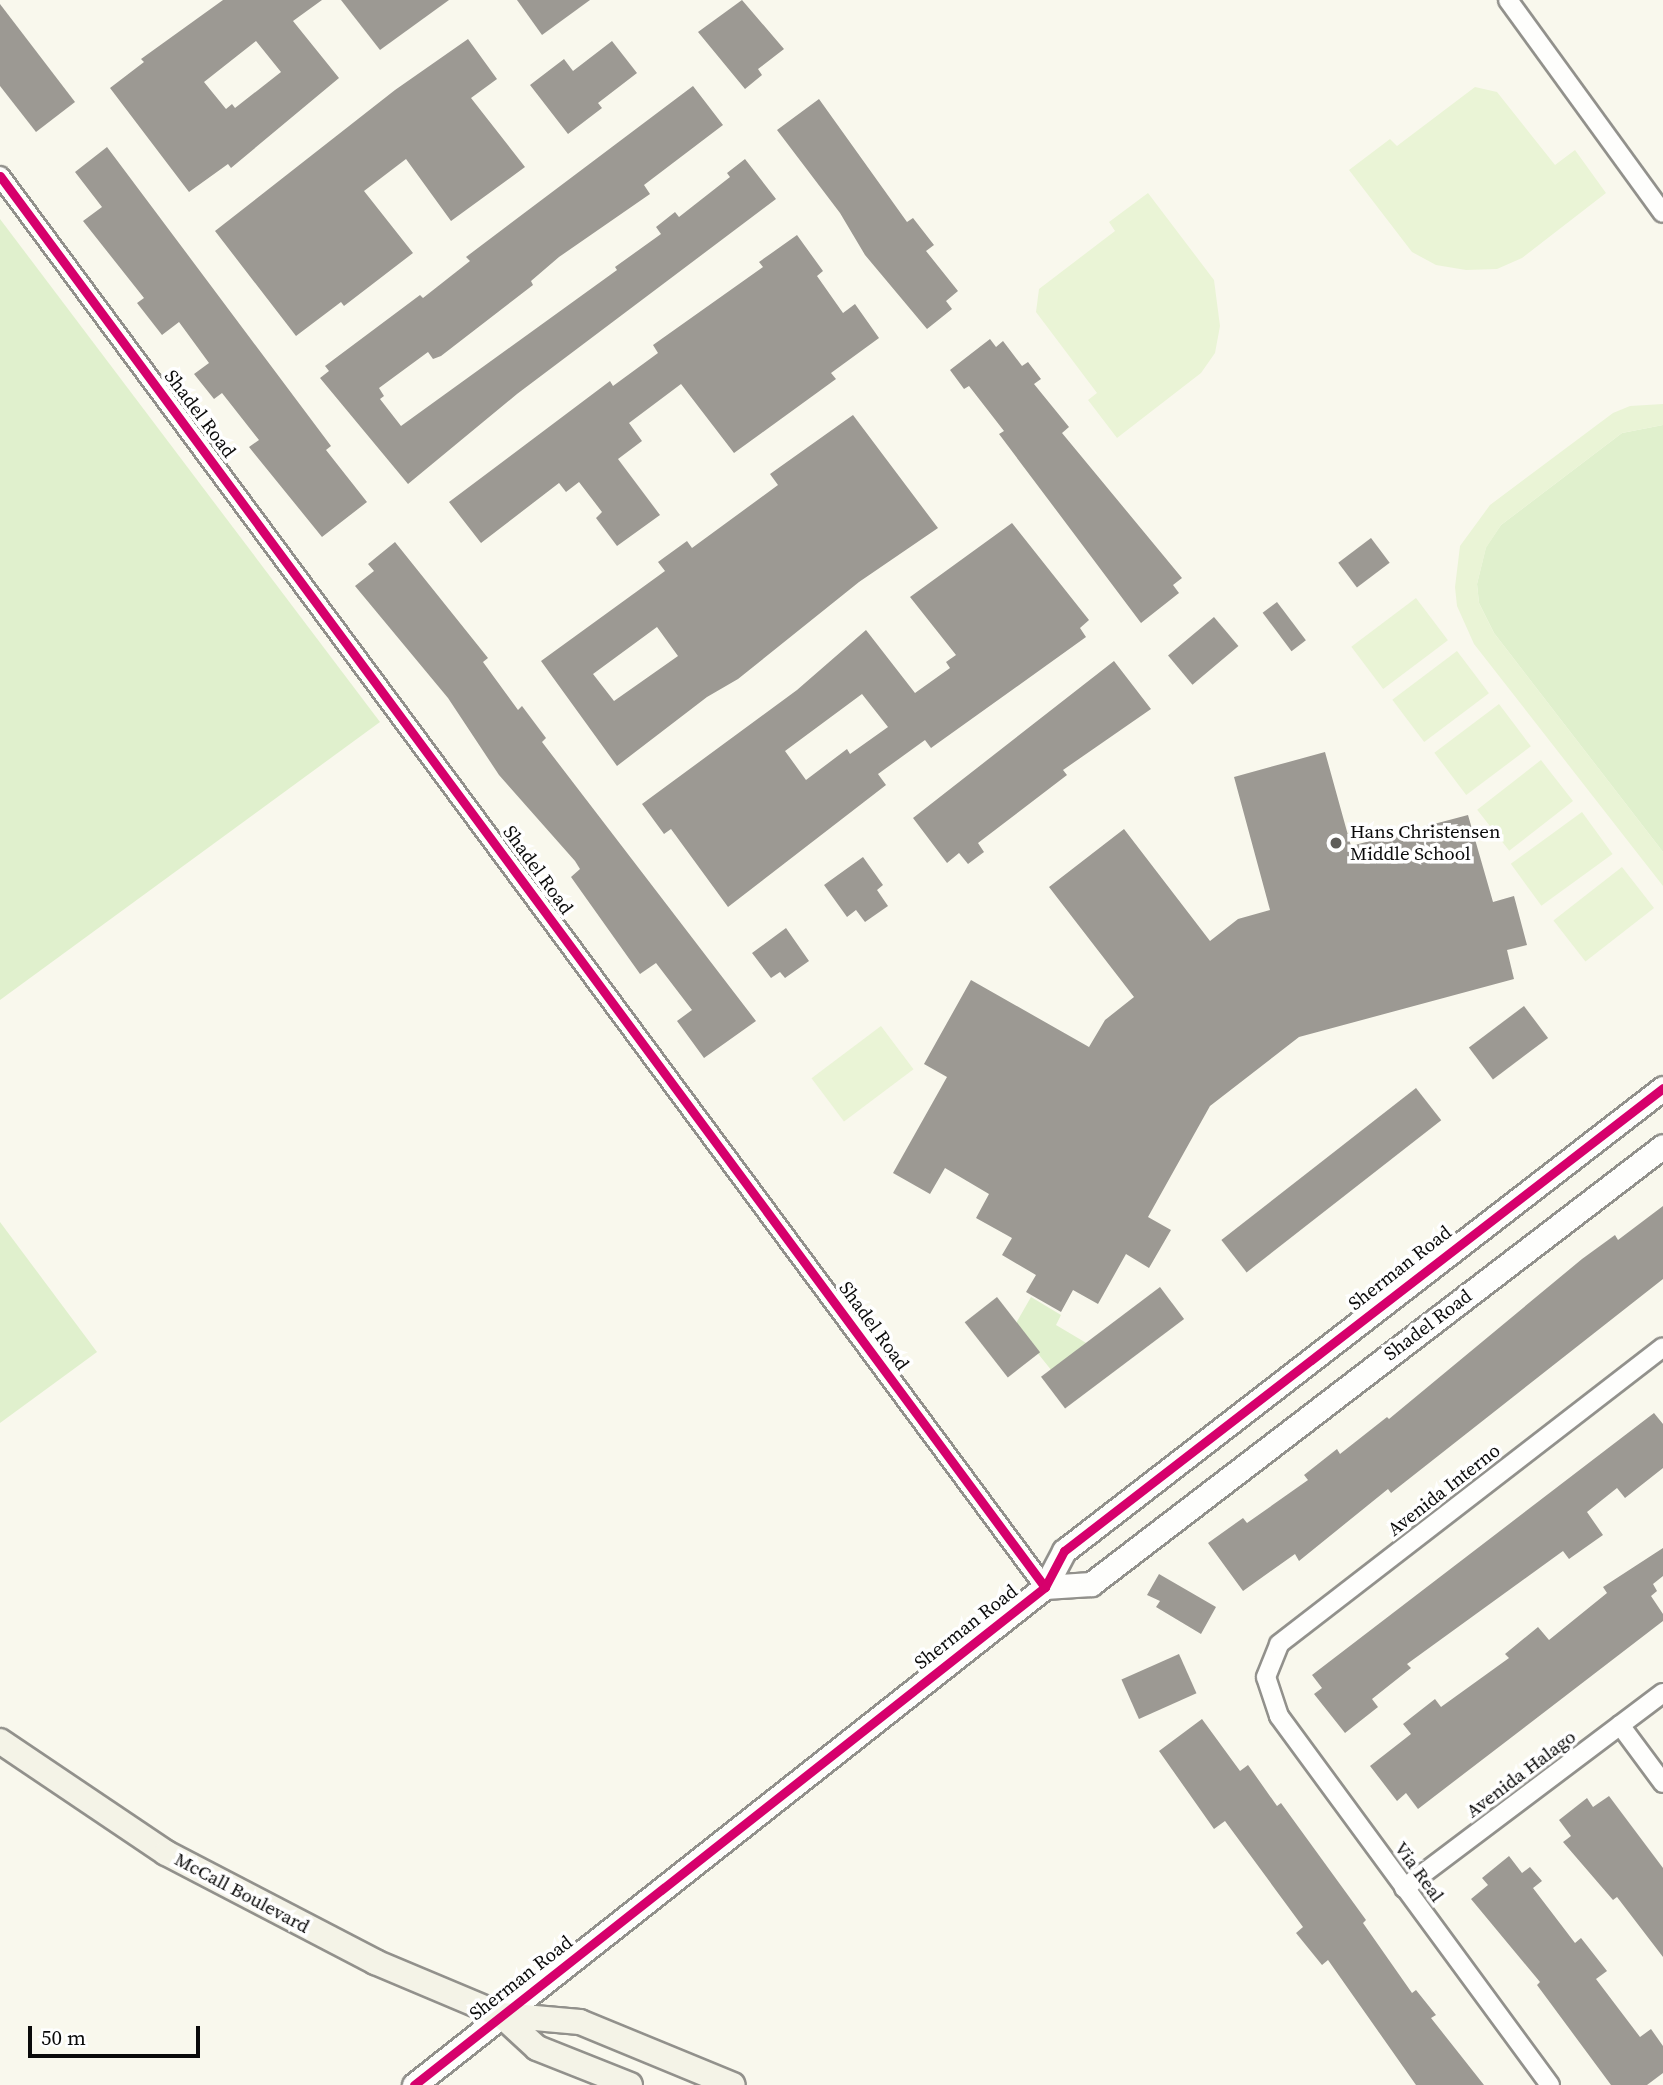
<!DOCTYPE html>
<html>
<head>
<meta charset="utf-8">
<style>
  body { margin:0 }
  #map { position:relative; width:1663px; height:2085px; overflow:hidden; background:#f9f8ed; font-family:"Source Serif 4",serif }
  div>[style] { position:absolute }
  .green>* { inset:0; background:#e0f0cd }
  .pitch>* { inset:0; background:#eaf4d6; transform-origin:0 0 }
  .building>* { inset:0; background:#9c9993; transform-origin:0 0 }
  .roads { filter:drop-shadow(2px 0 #92918c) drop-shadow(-2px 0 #92918c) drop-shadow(0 2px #92918c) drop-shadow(0 -2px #92918c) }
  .minor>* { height:18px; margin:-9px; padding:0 9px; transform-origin:9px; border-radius:9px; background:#fefefc }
  .tertiary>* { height:23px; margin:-11.5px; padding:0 11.5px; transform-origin:11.5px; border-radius:11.5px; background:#fefefc }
  .secondary>* { height:24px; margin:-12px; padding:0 12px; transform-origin:12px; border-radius:12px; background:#f4f3e7 }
  .cycleway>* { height:9px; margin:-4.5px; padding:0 4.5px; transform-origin:4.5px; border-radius:4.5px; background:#d6006c }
  .dots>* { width:19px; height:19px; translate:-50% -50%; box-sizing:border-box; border:4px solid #fff; border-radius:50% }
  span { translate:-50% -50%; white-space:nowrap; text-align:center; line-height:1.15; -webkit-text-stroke:7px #fff; paint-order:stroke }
  .street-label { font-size:19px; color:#0a0a0a }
  .poi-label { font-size:19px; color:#0a0a0a }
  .left { translate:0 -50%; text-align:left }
  .scale { position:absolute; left:28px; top:2026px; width:172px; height:32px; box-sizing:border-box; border:4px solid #0a0a0a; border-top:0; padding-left:9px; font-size:21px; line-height:24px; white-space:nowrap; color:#0a0a0a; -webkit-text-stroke:5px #fff; paint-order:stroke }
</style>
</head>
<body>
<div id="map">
  <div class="green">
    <i style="clip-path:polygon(0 219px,380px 722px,0 1000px)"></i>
    <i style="clip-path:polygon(1663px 425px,1663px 852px,1494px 633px,1479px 603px,1477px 584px,1486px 547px,1501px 525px,1622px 433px)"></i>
    <i style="clip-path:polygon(0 1222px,97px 1352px,0 1423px)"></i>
    <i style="clip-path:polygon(1031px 1297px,1061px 1315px,1056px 1325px,1093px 1347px,1056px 1376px,1015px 1325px)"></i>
  </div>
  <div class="pitch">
    <i style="clip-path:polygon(1475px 87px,1497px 92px,1555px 165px,1575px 150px,1606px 193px,1522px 258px,1497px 269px,1466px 270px,1436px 265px,1412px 252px,1349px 170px,1390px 139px,1397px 146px)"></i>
    <i style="clip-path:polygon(1148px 193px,1214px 280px,1220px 326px,1215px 353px,1201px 373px,1117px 438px,1088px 400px,1097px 393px,1036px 312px,1039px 289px,1115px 231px,1109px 222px)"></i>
    <i style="clip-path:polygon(1663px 404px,1663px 425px,1622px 433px,1501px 525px,1486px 548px,1477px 584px,1479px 603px,1494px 633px,1663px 852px,1663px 886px,1474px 644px,1457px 606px,1455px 587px,1460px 546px,1490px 505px,1613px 413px,1630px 406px)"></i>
    <i style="left:1416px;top:598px;width:53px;height:81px;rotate:53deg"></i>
    <i style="left:1457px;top:651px;width:53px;height:81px;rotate:53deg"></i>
    <i style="left:1499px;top:704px;width:53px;height:81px;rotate:53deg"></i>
    <i style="left:1541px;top:760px;width:52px;height:81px;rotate:52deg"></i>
    <i style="left:1582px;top:812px;width:52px;height:88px;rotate:54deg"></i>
    <i style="left:1622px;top:867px;width:52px;height:87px;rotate:52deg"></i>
    <i style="left:881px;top:1026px;width:54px;height:87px;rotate:53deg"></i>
  </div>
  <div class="building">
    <i style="clip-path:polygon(evenodd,223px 0,322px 0,293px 21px,339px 78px,231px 168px,228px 164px,189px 192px,110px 88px,144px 62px,141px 59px,223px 0,256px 41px,281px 72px,235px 108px,232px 104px,226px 109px,204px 82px,256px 41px)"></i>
    <i style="clip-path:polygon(341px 0,449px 0,380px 50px)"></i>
    <i style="clip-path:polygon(517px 0,590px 0,542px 35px)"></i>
    <i style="clip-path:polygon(742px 0,784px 49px,758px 69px,762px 75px,745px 89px,698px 32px)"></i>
    <i style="clip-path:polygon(0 4px,75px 102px,36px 132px,0 86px)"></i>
    <i style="clip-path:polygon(468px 39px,497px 79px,471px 98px,525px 167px,451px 221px,406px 159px,364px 191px,413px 253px,344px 306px,341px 302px,296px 336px,215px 231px,395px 90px)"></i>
    <i style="clip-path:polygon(612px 41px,637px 73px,598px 103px,602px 108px,568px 134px,530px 85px,564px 59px,573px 71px)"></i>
    <i style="clip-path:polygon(693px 86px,723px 125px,644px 185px,650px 194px,559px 257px,531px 281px,533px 285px,441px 356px,433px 359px,428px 352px,379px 388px,384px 396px,380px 399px,401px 426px,617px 270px,615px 267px,661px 234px,656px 227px,675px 212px,679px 217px,730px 177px,727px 173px,745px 159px,776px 199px,517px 394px,408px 484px,320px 378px,329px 371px,325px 366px,420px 295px,423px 298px,470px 261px,466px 257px)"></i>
    <i style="clip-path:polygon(819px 99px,907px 222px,913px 218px,934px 245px,926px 251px,958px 291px,946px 301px,952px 309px,927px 329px,865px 255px,840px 213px,777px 130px)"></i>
    <i style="clip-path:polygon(107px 147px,331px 446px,326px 450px,367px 502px,322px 537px,249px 447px,259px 440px,222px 393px,214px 399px,194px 374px,209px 363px,179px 322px,162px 335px,137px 303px,144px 298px,83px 221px,102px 207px,75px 172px)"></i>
    <i style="clip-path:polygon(797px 235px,823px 271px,817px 276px,843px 313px,855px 304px,879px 338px,831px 373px,836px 379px,734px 453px,681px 384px,629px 423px,642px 441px,618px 459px,660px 515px,617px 546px,596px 518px,602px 512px,579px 482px,566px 492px,559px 483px,481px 543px,449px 502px,610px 381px,613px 386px,658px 353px,653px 345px,763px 267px,759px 262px)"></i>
    <i style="clip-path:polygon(990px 339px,996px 347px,1003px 341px,1022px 366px,1028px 362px,1041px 379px,1034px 384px,1069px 427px,1062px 433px,1182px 578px,1173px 585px,1179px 593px,1141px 623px,999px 434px,1004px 431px,969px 386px,964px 389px,950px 370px)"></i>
    <i style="clip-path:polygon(evenodd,853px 415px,938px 528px,859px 582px,738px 679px,707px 697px,617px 766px,541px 661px,665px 571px,658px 562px,687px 541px,692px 548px,778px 485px,770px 474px,853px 415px,657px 627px,678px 656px,614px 701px,593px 674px,657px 627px)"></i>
    <i style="clip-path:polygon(evenodd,1012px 523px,1089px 620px,1080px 628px,1086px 637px,931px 748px,925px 740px,878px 774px,886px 785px,728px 907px,671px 829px,664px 834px,642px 804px,797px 690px,866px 630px,915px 693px,950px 668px,946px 662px,956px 655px,910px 597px,1012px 523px,862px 694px,888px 727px,850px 754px,847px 749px,806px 780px,785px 751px,862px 694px)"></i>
    <i style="left:1371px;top:538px;width:31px;height:41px;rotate:53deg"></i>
    <i style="clip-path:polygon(395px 542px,488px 658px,483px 662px,518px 710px,522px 706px,546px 738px,542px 742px,756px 1021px,704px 1058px,677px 1021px,692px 1010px,656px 963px,640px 974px,571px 877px,580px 869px,575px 861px,499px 775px,448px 698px,355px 586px,374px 571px,368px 564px)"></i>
    <i style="left:1277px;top:602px;width:48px;height:18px;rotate:53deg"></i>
    <i style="left:1214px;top:617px;width:38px;height:60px;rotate:50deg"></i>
    <i style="clip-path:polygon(1114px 661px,1151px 709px,1063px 770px,1067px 775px,978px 843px,984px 852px,968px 864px,959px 853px,947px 863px,913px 818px)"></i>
    <i style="clip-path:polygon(1325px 752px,1351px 846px,1468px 815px,1493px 902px,1514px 896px,1527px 945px,1507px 950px,1514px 979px,1299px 1037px,1210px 1106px,1148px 1217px,1171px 1230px,1149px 1268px,1126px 1254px,1098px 1304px,1073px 1290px,1061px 1312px,1026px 1292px,1036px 1275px,1002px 1255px,1012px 1238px,976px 1218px,989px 1194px,945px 1168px,930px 1194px,893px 1173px,947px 1077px,924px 1064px,971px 980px,1089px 1047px,1105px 1020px,1134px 997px,1049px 887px,1124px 829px,1210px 941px,1238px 919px,1270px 910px,1234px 777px)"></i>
    <i style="clip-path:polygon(863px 857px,883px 885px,877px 890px,888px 906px,865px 922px,856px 910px,847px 917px,824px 885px)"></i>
    <i style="clip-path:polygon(786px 928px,809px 961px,785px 978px,780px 972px,771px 978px,752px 953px)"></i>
    <i style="left:1524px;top:1006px;width:40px;height:69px;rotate:53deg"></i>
    <i style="left:1416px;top:1088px;width:41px;height:247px;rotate:52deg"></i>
    <i style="clip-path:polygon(1663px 1206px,1663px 1279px,1391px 1493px,1388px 1489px,1299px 1561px,1295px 1554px,1243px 1591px,1208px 1543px,1243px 1518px,1247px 1523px,1308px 1480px,1304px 1475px,1337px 1449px,1340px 1454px,1387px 1417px,1389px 1419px,1582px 1259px,1615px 1235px,1618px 1240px)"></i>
    <i style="left:1160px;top:1287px;width:40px;height:149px;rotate:53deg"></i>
    <i style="left:997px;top:1297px;width:70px;height:41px;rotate:52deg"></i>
    <i style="clip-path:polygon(1654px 1413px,1663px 1424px,1663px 1468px,1625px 1498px,1617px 1488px,1587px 1512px,1603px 1535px,1569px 1559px,1563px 1551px,1407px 1664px,1411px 1668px,1372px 1699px,1378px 1707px,1345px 1733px,1314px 1694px,1322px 1688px,1312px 1675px)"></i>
    <i style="clip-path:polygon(1663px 1548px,1663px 1576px,1653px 1584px,1657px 1591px,1651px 1596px,1663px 1614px,1663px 1621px,1418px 1809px,1406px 1793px,1397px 1801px,1370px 1766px,1411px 1734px,1403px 1724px,1435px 1699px,1441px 1707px,1509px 1658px,1505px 1654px,1538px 1627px,1549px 1640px,1607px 1593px,1603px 1587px)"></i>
    <i style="clip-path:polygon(1159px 1574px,1216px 1607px,1201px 1634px,1156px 1607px,1160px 1601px,1147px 1595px)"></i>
    <i style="left:1179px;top:1654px;width:43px;height:63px;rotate:66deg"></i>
    <i style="clip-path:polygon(1202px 1719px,1240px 1771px,1248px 1765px,1277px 1806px,1281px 1803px,1366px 1920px,1363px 1923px,1412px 1993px,1416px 1990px,1436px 2015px,1431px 2018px,1484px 2085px,1416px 2085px,1328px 1960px,1322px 1965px,1296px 1933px,1303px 1927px,1225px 1821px,1214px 1829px,1159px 1751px)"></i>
    <i style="clip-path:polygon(1609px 1796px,1663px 1868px,1663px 1957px,1617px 1897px,1613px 1900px,1563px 1842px,1571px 1836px,1559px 1820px,1587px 1798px,1593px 1807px)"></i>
    <i style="clip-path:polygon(1509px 1856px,1522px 1873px,1530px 1867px,1542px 1881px,1533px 1888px,1575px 1943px,1581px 1938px,1607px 1971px,1596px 1979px,1640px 2037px,1651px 2029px,1663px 2046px,1663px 2073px,1647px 2085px,1611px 2085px,1537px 1985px,1540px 1982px,1471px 1899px,1488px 1885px,1482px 1878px)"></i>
  </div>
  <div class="roads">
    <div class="minor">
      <i style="left:1508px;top:0;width:263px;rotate:54deg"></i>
      <i style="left:0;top:176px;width:1756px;rotate:53.48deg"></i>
      <i style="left:1620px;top:1725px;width:72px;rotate:53.4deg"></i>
      <i style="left:1404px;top:1888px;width:324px;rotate:-37deg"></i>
      <i style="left:1550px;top:2085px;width:458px;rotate:-126.3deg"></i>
      <i style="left:1279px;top:1716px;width:41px;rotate:-108.4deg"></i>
      <i style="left:1266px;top:1677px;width:35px;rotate:-68deg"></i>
      <i style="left:1279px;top:1644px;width:485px;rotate:-37.7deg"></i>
    </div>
    <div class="tertiary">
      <i style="left:1045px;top:1587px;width:46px;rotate:-3.7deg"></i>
      <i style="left:1091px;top:1584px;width:720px;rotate:-37.44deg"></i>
      <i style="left:414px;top:2085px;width:804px;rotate:-38.28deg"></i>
      <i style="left:1045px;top:1587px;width:41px;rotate:-62.2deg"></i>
      <i style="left:1064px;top:1551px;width:757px;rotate:-37.7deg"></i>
    </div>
    <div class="secondary">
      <i style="left:0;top:1741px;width:200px;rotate:34deg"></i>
      <i style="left:166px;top:1853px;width:236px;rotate:27.5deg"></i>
      <i style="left:375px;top:1962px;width:137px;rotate:22.8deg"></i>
      <i style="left:501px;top:2015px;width:79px;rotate:5.1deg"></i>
      <i style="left:580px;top:2022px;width:165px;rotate:22.4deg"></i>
      <i style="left:501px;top:2015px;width:49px;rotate:42.5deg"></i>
      <i style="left:537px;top:2048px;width:100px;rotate:21.7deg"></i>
    </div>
  </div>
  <div class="cycleway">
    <i style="left:0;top:176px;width:1756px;rotate:53.48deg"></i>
    <i style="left:414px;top:2085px;width:804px;rotate:-38.28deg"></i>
    <i style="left:1045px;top:1587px;width:41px;rotate:-62.2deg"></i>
    <i style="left:1064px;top:1551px;width:757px;rotate:-37.7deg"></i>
  </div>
  <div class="dots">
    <i style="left:1336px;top:843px;background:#5e5d59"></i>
  </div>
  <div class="street-label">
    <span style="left:200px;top:414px;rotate:53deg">Shadel Road</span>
    <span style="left:538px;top:870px;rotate:54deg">Shadel Road</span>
    <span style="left:1400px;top:1268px;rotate:-38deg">Sherman Road</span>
    <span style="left:1428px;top:1325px;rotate:-37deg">Shadel Road</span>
    <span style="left:874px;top:1326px;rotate:54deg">Shadel Road</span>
    <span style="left:1444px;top:1490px;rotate:-38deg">Avenida Interno</span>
    <span style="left:966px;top:1627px;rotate:-38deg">Sherman Road</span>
    <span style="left:1521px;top:1774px;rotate:-37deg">Avenida Halago</span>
    <span style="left:1419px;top:1872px;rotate:54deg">Via Real</span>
    <span style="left:242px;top:1893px;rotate:28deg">McCall Boulevard</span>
    <span style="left:521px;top:1978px;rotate:-38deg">Sherman Road</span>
  </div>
  <div class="poi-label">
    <span class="left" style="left:1350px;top:843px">Hans Christensen<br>Middle School</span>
  </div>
  <div class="scale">50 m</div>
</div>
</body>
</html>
